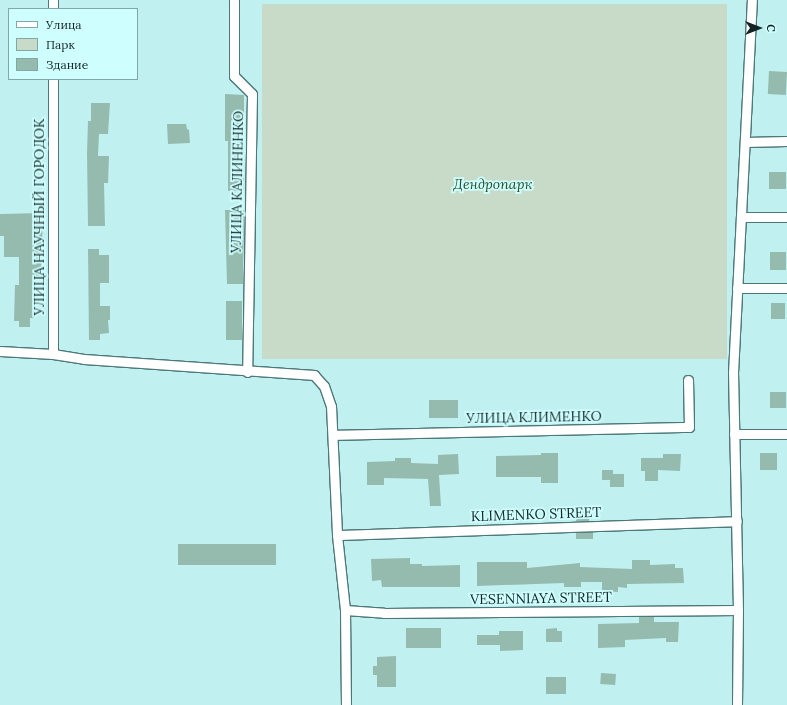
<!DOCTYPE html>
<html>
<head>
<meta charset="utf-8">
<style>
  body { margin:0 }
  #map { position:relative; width:787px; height:705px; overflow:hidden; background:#c1f0f1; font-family:Lora,serif }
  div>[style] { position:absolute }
  .green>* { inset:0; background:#c8dbc8; transform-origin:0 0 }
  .building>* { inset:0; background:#95bbae; transform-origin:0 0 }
  .roads { filter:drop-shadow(1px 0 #4d7879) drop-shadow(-1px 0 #4d7879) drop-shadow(0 1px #4d7879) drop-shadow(0 -1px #4d7879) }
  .street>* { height:9px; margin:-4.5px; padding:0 4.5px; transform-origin:4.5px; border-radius:4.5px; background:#fff }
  span { translate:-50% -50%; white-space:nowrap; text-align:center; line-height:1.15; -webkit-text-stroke:3.5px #cffeff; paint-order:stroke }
  .street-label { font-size:14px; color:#122424 }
  .park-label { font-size:14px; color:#274f2a; font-style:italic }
  .legend { position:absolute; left:8px; top:8px; width:130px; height:72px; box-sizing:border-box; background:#cffeff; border:1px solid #83a7a7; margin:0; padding:5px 7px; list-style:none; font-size:12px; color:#122424 }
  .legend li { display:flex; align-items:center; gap:8px; height:20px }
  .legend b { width:20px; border:1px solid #83a7a7 }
  .north { position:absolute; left:739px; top:8px; width:40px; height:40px; -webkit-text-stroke:3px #cffeff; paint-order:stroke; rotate:90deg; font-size:11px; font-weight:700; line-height:16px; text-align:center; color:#122424 }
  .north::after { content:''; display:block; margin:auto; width:14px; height:18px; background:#122424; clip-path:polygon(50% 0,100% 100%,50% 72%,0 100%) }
</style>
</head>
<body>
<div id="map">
  <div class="green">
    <i style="left:262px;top:4px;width:465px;height:355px"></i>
  </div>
  <div class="building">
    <i style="left:769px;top:71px;width:18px;height:23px;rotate:3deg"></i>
    <i style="clip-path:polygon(225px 94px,244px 95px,244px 191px,228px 191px,228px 141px,225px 141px)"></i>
    <i style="clip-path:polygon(91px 103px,110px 103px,108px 134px,99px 134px,98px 156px,109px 156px,108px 183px,104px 183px,105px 226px,88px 226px,87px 153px,88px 121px,91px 121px)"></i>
    <i style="clip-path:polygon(167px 124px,186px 124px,187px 129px,189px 130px,190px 143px,168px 144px)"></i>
    <i style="left:769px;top:172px;width:17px;height:17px"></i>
    <i style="clip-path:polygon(225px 210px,244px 210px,243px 284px,227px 284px)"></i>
    <i style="clip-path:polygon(43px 213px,41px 276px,35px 276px,34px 318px,30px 318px,30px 327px,19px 327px,19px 321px,14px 321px,15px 285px,19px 285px,19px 257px,4px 257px,4px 236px,0 236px,0 214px)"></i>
    <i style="clip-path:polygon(88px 249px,99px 249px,99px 255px,109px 255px,109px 283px,100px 283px,100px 306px,110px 306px,110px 320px,108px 320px,109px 333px,100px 334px,100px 340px,89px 340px)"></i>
    <i style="left:770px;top:252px;width:16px;height:18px"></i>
    <i style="left:226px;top:301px;width:16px;height:39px"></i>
    <i style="left:771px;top:303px;width:14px;height:16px"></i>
    <i style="left:770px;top:392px;width:16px;height:16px"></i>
    <i style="left:458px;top:400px;width:18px;height:29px;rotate:90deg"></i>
    <i style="clip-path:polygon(541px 453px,558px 453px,558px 483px,541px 483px,541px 477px,496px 477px,496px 456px,541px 455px)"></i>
    <i style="left:760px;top:453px;width:17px;height:17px"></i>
    <i style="clip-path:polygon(458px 454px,459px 474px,439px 475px,441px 506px,430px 506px,428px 479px,384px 478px,384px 485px,367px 485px,367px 462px,395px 461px,395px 458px,411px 458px,411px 463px,438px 464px,438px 455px)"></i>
    <i style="clip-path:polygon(663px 454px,681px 454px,680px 471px,658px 470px,658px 481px,645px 481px,645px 471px,641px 471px,641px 458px,663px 458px)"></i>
    <i style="clip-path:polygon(602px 470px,613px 470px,613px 474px,624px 474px,624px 487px,610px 487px,610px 480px,602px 480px)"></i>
    <i style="left:576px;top:508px;width:13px;height:13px"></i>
    <i style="clip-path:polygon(593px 532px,593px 539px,576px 539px,576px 533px)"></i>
    <i style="left:276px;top:544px;width:21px;height:98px;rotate:90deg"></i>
    <i style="clip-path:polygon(410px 558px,410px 564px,422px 564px,422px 566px,460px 565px,460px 587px,382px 587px,381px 580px,372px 581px,371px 559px)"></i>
    <i style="clip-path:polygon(632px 560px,650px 560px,650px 565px,675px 564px,675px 568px,683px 568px,684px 583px,627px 584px,627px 588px,618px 587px,618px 592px,602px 591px,602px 582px,581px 582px,581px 587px,564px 587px,564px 583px,477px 586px,477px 562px,527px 562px,527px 568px,580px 563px,580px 567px,632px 569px)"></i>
    <i style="clip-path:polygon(639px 617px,654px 617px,654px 622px,679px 622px,678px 642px,666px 642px,666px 638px,625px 640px,625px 647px,598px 648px,598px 624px,639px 623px)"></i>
    <i style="left:406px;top:628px;width:35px;height:20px"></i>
    <i style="clip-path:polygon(557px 628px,557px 631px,562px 631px,562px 642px,546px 642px,546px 629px)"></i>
    <i style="clip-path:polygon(499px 631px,523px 631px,523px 650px,500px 651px,500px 645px,477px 645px,477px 635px,499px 635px)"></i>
    <i style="clip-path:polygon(396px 656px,396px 687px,377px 687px,377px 675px,373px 675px,373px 666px,377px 666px,377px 657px)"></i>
    <i style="left:601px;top:673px;width:15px;height:11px;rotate:4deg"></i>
    <i style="left:546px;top:677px;width:20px;height:17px"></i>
  </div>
  <div class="roads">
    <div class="street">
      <i style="left:234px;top:0;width:76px;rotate:90deg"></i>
      <i style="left:234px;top:76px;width:25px;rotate:45deg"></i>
      <i style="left:252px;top:94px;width:278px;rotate:91deg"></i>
      <i style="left:53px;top:9px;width:9px;rotate:-90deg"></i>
      <i style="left:745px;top:142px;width:42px;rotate:-1.4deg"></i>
      <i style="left:741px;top:217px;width:46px"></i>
      <i style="left:737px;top:288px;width:50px"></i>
      <i style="left:0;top:351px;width:53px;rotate:3.2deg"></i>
      <i style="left:53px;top:354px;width:31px;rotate:9deg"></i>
      <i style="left:84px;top:359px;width:231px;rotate:4deg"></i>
      <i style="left:314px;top:375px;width:15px;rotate:48deg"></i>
      <i style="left:324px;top:386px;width:21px;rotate:71deg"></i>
      <i style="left:331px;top:406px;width:129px;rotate:87.3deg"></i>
      <i style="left:337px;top:535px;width:75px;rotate:83.9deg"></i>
      <i style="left:345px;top:610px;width:95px;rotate:89.4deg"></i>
      <i style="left:53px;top:354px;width:275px;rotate:-90deg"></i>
      <i style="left:734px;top:434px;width:53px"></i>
      <i style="left:333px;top:435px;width:356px;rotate:-1.3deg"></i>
      <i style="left:689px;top:427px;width:47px;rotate:-91.2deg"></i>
      <i style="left:337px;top:535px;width:400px;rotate:-2deg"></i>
      <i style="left:345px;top:610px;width:39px;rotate:4deg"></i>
      <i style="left:384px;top:613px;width:354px;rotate:-0.5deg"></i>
      <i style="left:737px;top:705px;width:95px;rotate:-89.4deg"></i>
      <i style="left:738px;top:610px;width:237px;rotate:-91.2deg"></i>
      <i style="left:733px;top:373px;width:373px;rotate:-87.1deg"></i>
    </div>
  </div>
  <div class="street-label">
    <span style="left:237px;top:182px;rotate:-89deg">УЛИЦА КАЛИНЕНКО</span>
    <span style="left:39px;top:217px;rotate:-90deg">УЛИЦА НАУЧНЫЙ ГОРОДОК</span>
    <span style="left:534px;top:417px;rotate:-1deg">УЛИЦА КЛИМЕНКО</span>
    <span style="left:536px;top:514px;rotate:-2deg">KLIMENKO STREET</span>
    <span style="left:541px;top:598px;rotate:-1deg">VESENNIAYA STREET</span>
  </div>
  <div class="park-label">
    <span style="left:493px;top:184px">Дендропарк</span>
  </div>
  <ul class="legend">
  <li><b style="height:5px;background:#fff"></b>Улица</li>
  <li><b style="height:11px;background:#c8dbc8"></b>Парк</li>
  <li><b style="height:11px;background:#95bbae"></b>Здание</li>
  </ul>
  <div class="north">С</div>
</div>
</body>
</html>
